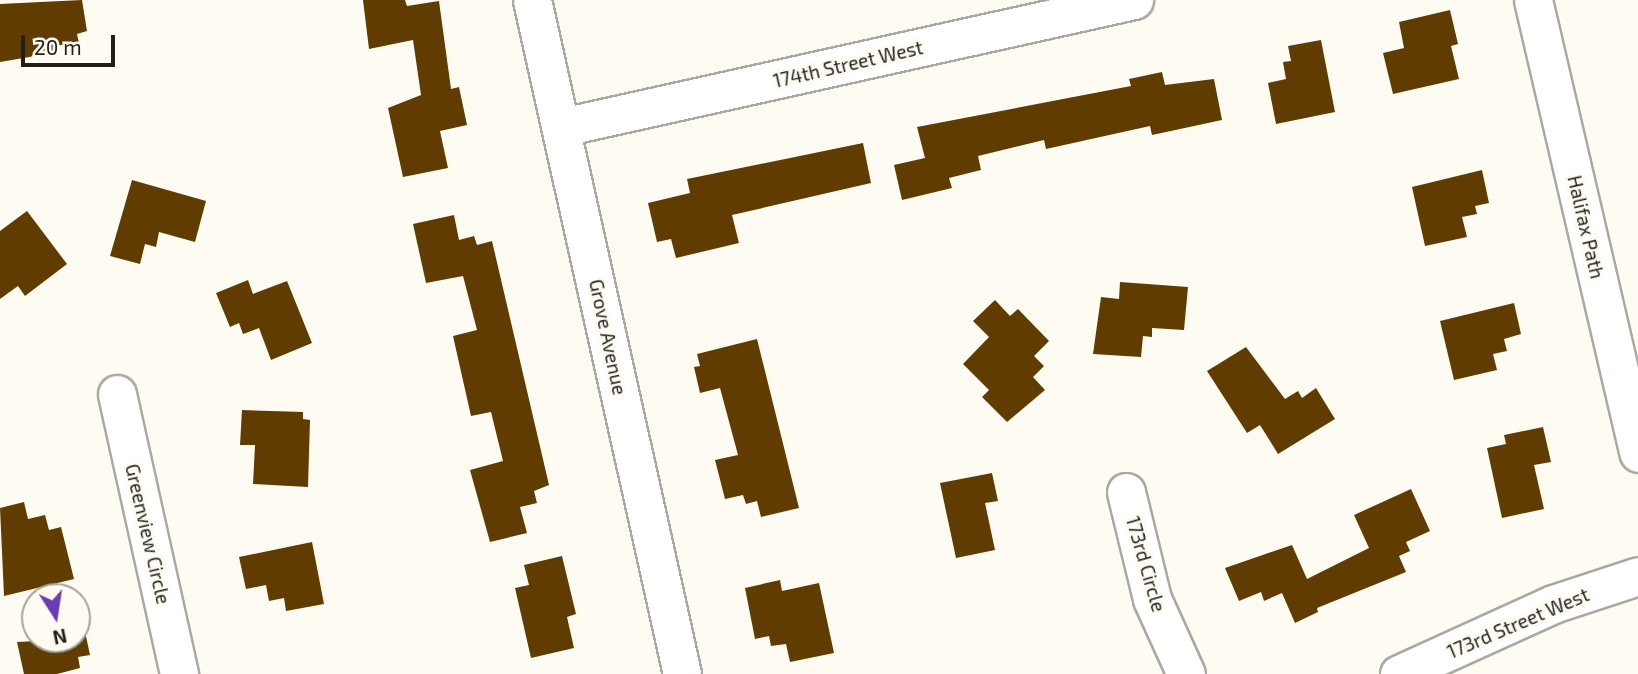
<!DOCTYPE html>
<html>
<head>
<meta charset="utf-8">
<style>
  body { margin:0 }
  #map { position:relative; width:1638px; height:674px; overflow:hidden; background:#fefbf2; font-family:"Exo 2",sans-serif }
  div>[style] { position:absolute }
  .building>* { inset:0; background:#613c00 }
  .roads { filter:drop-shadow(2px 0 #aba8a1) drop-shadow(-2px 0 #aba8a1) drop-shadow(0 2px #aba8a1) drop-shadow(0 -2px #aba8a1) }
  .street>* { height:37px; margin:-18.5px; padding:0 18.5px; transform-origin:18.5px; border-radius:18.5px; background:#fff }
  span { translate:-50% -50%; white-space:nowrap; text-align:center; line-height:1.15; -webkit-text-stroke:7px #fefbf2; paint-order:stroke }
  .street-label { font-size:19px; color:#201f1c }
  .north { position:absolute; left:21px; top:583px; width:70px; height:70px; box-sizing:border-box; background:#fefbf2; border:2px solid #a5a39c; border-radius:50%; rotate:168deg; font-size:19px; font-weight:700; line-height:28px; text-align:center; color:#201f1c }
  .north::after { content:''; display:block; margin:auto; width:24px; height:32px; background:#6a3db5; clip-path:polygon(50% 0,100% 100%,50% 72%,0 100%) }
  .scale { position:absolute; left:21px; top:35px; width:94px; height:32px; box-sizing:border-box; border:4px solid #201f1c; border-top:0; padding-left:9px; font-size:21px; line-height:24px; white-space:nowrap; color:#201f1c; -webkit-text-stroke:5px #fefbf2; paint-order:stroke }
</style>
</head>
<body>
<div id="map">
  <div class="building">
    <i style="clip-path:polygon(82px 0,87px 31px,77px 34px,79px 43px,53px 46px,53px 53px,0 62px,0 4px)"></i>
    <i style="clip-path:polygon(363px 0,405px 0,407px 6px,439px 1px,451px 89px,459px 87px,467px 125px,440px 131px,448px 168px,403px 177px,388px 108px,421px 95px,413px 40px,369px 49px)"></i>
    <i style="clip-path:polygon(1450px 10px,1458px 44px,1451px 46px,1459px 79px,1393px 94px,1383px 53px,1404px 48px,1399px 22px)"></i>
    <i style="clip-path:polygon(1321px 40px,1335px 112px,1276px 124px,1268px 83px,1286px 79px,1283px 62px,1291px 61px,1288px 46px)"></i>
    <i style="clip-path:polygon(1162px 72px,1165px 85px,1214px 79px,1222px 120px,1152px 135px,1150px 126px,1046px 149px,1044px 140px,978px 156px,981px 170px,949px 178px,952px 188px,902px 200px,894px 165px,925px 158px,917px 127px,1131px 86px,1129px 79px)"></i>
    <i style="clip-path:polygon(863px 143px,871px 183px,732px 215px,739px 243px,676px 258px,671px 239px,657px 242px,648px 203px,690px 193px,687px 179px)"></i>
    <i style="clip-path:polygon(1482px 170px,1489px 203px,1475px 206px,1477px 214px,1462px 217px,1467px 237px,1425px 246px,1412px 187px)"></i>
    <i style="clip-path:polygon(132px 180px,206px 201px,195px 242px,159px 232px,156px 247px,145px 244px,140px 264px,110px 256px)"></i>
    <i style="clip-path:polygon(27px 211px,67px 264px,25px 296px,18px 286px,0 299px,0 231px)"></i>
    <i style="clip-path:polygon(454px 215px,459px 240px,474px 236px,477px 245px,492px 241px,549px 485px,534px 491px,537px 503px,520px 507px,527px 533px,490px 542px,470px 470px,503px 461px,491px 412px,471px 416px,453px 336px,477px 330px,463px 276px,426px 283px,413px 224px)"></i>
    <i style="clip-path:polygon(248px 280px,253px 294px,287px 281px,312px 343px,271px 360px,259px 328px,243px 334px,239px 323px,230px 327px,216px 293px)"></i>
    <i style="clip-path:polygon(1120px 282px,1188px 287px,1184px 330px,1152px 328px,1152px 337px,1143px 336px,1141px 357px,1093px 354px,1101px 297px,1119px 299px)"></i>
    <i style="clip-path:polygon(995px 300px,1010px 316px,1018px 309px,1049px 341px,1034px 356px,1044px 366px,1033px 377px,1045px 390px,1007px 422px,982px 397px,989px 390px,963px 364px,989px 337px,973px 321px)"></i>
    <i style="clip-path:polygon(1514px 303px,1521px 334px,1504px 339px,1507px 351px,1493px 354px,1497px 370px,1454px 380px,1440px 321px)"></i>
    <i style="clip-path:polygon(757px 339px,799px 508px,761px 517px,757px 501px,746px 504px,743px 495px,725px 499px,715px 460px,738px 455px,720px 388px,700px 393px,694px 367px,700px 366px,697px 354px)"></i>
    <i style="clip-path:polygon(1246px 347px,1285px 399px,1298px 391px,1302px 398px,1316px 388px,1335px 419px,1278px 454px,1260px 425px,1247px 433px,1207px 371px)"></i>
    <i style="clip-path:polygon(242px 410px,303px 412px,303px 419px,310px 420px,308px 487px,253px 484px,255px 445px,240px 445px)"></i>
    <i style="clip-path:polygon(1543px 427px,1551px 462px,1534px 465px,1544px 509px,1502px 518px,1487px 448px,1506px 444px,1504px 435px)"></i>
    <i style="clip-path:polygon(992px 473px,998px 501px,985px 503px,995px 550px,956px 558px,940px 483px)"></i>
    <i style="clip-path:polygon(1411px 489px,1430px 531px,1406px 542px,1410px 551px,1399px 556px,1406px 572px,1317px 608px,1318px 612px,1295px 623px,1282px 593px,1264px 601px,1261px 592px,1239px 601px,1225px 568px,1292px 545px,1307px 579px,1369px 548px,1354px 515px)"></i>
    <i style="clip-path:polygon(24px 502px,28px 519px,45px 515px,49px 530px,61px 527px,74px 579px,4px 596px,0 508px)"></i>
    <i style="clip-path:polygon(312px 542px,324px 604px,286px 611px,284px 598px,269px 601px,266px 585px,246px 589px,239px 557px)"></i>
    <i style="clip-path:polygon(562px 556px,576px 614px,567px 617px,574px 648px,531px 658px,515px 588px,529px 585px,524px 565px)"></i>
    <i style="clip-path:polygon(780px 580px,782px 591px,819px 583px,834px 653px,790px 662px,786px 644px,771px 646px,769px 636px,755px 639px,745px 588px)"></i>
    <i style="clip-path:polygon(84px 627px,90px 655px,78px 657px,80px 668px,57px 674px,24px 674px,17px 642px,77px 639px,77px 628px)"></i>
  </div>
  <div class="roads">
    <div class="street">
      <i style="left:532px;top:0;width:690px;rotate:77.45deg"></i>
      <i style="left:1533px;top:0;width:465px;rotate:76.9deg"></i>
      <i style="left:562px;top:127px;width:586px;rotate:-12.52deg"></i>
      <i style="left:117px;top:394px;width:287px;rotate:77.5deg"></i>
      <i style="left:1126px;top:492px;width:110px;rotate:76.3deg"></i>
      <i style="left:1152px;top:599px;width:82px;rotate:65.6deg"></i>
      <i style="left:1399px;top:674px;width:169px;rotate:-24.4deg"></i>
      <i style="left:1553px;top:604px;width:89px;rotate:-18.2deg"></i>
    </div>
  </div>
  <div class="street-label">
    <span style="left:848px;top:64px;rotate:-13deg">174th Street West</span>
    <span style="left:1586px;top:227px;rotate:77deg">Halifax Path</span>
    <span style="left:608px;top:337px;rotate:78deg">Grove Avenue</span>
    <span style="left:148px;top:534px;rotate:77deg">Greenview Circle</span>
    <span style="left:1146px;top:564px;rotate:74deg">173rd Circle</span>
    <span style="left:1518px;top:623px;rotate:-23deg">173rd Street West</span>
  </div>
  <div class="north">N</div>
  <div class="scale">20 m</div>
</div>
</body>
</html>
